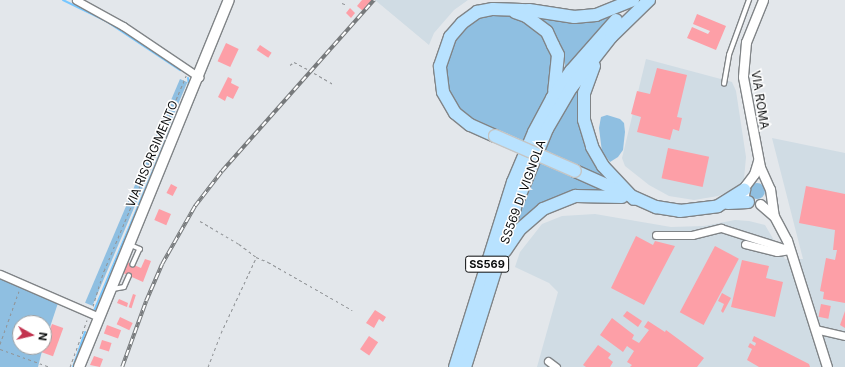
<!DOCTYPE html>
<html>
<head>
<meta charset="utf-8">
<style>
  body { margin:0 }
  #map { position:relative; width:845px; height:367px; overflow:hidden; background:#e3e7eb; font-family:Inter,sans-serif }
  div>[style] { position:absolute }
  .built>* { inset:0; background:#d0dce4 }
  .green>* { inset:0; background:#8fbfe1; transform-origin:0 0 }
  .round { border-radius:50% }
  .stream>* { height:2px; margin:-1px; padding:0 1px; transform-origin:1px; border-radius:1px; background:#77c7ff }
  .building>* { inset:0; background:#fd9fa7; transform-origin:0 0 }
  .path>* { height:1px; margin-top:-0.5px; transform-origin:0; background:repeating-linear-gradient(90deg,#919497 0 3px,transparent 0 6px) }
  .roads { filter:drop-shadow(1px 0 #808487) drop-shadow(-1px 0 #808487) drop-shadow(0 1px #808487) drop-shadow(0 -1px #808487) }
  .service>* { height:3.5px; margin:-1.75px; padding:0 1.75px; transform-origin:1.75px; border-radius:1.75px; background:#fff }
  .minor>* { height:7px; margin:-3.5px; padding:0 3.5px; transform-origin:3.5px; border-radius:3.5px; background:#fff }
  .tertiary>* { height:9px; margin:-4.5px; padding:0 4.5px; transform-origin:4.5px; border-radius:4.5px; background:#fff }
  .secondary>* { height:10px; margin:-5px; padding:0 5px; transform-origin:5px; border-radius:5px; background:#fff }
  .trunk>* { height:12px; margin:-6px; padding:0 6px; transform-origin:6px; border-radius:6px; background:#b8e2ff }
  .rail>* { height:3.5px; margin-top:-1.75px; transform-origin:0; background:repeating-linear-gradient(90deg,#fff 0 6px,#777a7c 0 12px); box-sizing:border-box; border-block:1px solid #777a7c }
  .bridges { filter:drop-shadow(1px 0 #c4c5c5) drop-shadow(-1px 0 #c4c5c5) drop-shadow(0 1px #c4c5c5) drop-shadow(0 -1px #c4c5c5) }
  .trunk-bridge>* { height:12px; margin:-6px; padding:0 6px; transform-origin:6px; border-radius:6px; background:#b8e2ff }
  span { translate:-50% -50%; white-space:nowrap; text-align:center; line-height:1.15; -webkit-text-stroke:3px #fff; paint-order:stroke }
  .shield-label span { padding:1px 3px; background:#fff; border:1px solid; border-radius:3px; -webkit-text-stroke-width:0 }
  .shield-label { font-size:11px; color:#0b0d0e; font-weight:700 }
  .street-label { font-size:12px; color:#0b0d0e }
  .north { position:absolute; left:12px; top:315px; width:40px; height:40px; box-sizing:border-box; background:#fff; border:1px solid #9d9e9f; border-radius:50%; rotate:98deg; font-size:11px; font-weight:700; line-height:16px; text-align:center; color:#0b0d0e }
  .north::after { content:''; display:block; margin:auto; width:14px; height:18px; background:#c2324e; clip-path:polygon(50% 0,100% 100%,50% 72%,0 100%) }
</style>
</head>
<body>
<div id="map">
  <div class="built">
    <i style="clip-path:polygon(375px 0,468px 0,454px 10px,434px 33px,429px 45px)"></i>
    <i style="clip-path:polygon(646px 59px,732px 82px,736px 91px,746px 157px,744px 179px,735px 189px,718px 196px,694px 200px,669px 196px,649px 185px,625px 166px,622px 158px)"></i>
    <i style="clip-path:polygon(772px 138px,845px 153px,845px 367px,537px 367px,558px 292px,549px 283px,515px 267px,520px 252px,542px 224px,562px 216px,595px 214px,671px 227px,704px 226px,735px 220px,749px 221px,765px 225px,785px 259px,803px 259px)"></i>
  </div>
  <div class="green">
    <i style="clip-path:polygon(617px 10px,564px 75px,565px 61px,560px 44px,548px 25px,529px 13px)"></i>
    <i style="clip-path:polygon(509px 14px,527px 20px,544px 36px,554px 53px,551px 88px,524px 141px,474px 119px,458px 108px,448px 89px,445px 66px,452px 44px,465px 26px,486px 16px)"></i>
    <i style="left:180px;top:79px;width:8px;height:243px;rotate:23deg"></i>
    <i style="clip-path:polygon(583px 80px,598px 168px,609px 182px,543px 149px,561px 114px)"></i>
    <i style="clip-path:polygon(607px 115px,620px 119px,624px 123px,625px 132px,623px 150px,618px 157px,610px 162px,602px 152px,599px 128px,601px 117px)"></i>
    <i style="clip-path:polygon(537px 162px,604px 190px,568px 194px,511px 234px)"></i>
    <i class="round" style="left:749px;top:183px;width:16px;height:16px"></i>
    <i style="clip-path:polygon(0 278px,58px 303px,44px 345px,44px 323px,20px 323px,20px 347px,43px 347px,38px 367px,0 367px)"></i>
  </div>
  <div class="stream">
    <i style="left:63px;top:0;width:48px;rotate:26deg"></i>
    <i style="left:106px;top:21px;width:89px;rotate:33.5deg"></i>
    <i style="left:94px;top:311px;width:245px;rotate:-67.2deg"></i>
    <i style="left:189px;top:85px;width:7px;rotate:-98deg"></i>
    <i style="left:73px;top:367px;width:37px;rotate:-71deg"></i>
  </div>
  <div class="building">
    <i style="clip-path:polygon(362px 0,372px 0,363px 11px,357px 6px)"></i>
    <i style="clip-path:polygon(350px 8px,355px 13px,351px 18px,346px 13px)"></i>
    <i style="clip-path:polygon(697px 14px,726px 26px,716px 50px,687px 38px,692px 27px,708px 34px,710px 31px,693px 24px)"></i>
    <i style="left:226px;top:43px;width:14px;height:20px;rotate:25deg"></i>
    <i style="left:260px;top:45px;width:14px;height:6px;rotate:34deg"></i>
    <i style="clip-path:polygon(657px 68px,687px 75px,677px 117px,682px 118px,679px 131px,673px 129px,670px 140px,637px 132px,641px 117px,631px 114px,637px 91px,650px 94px)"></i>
    <i style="clip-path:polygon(228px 77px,232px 79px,231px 83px,239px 87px,233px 99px,227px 96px,225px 101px,218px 97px)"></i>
    <i style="left:668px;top:148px;width:42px;height:31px;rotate:12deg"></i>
    <i style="left:171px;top:184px;width:7px;height:10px;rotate:27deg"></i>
    <i style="clip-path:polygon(806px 186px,845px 194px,845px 303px,823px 299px,824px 292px,820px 291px,826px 258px,835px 260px,837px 250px,833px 250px,835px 230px,799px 223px)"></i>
    <i style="left:159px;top:209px;width:13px;height:12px;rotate:23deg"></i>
    <i style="clip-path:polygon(636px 236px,653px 245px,655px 241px,675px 246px,644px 305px,611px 288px)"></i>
    <i style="left:715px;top:246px;width:27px;height:75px;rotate:28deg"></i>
    <i style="clip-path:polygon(145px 259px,151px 261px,143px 282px,123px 273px,127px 262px,141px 268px)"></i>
    <i style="clip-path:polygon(742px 260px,769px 266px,766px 278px,783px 282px,775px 317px,731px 307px)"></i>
    <i style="clip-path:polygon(722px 293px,731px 298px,723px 313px,721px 311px,724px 304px,718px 301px)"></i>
    <i style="left:133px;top:294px;width:3px;height:14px;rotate:18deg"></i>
    <i style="clip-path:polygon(119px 299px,128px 303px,127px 307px,117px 303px)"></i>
    <i style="left:821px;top:304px;width:10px;height:13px;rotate:11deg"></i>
    <i style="clip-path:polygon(375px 310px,386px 317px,383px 322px,379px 319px,374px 328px,366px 323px)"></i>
    <i style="clip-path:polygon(627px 311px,642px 321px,638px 327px,623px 316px)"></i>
    <i style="clip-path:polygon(845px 311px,845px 328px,840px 325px)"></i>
    <i style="left:120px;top:317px;width:14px;height:8px;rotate:25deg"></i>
    <i style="clip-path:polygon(612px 318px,634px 335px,632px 339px,639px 343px,649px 330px,644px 327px,648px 321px,665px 332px,666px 330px,704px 358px,697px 367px,630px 367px,632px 365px,627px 362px,634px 351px,627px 346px,623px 352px,600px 335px)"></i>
    <i style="left:52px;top:324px;width:12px;height:30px;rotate:20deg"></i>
    <i style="left:107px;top:325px;width:15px;height:9px;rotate:20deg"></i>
    <i style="left:369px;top:336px;width:11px;height:16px;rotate:34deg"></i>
    <i style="clip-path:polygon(754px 336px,809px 364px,810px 367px,759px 367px,747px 360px,752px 349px,748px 347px,750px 343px,755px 346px,756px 343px,752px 341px)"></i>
    <i style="left:102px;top:340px;width:10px;height:9px;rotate:17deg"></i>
    <i style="clip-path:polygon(598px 345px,611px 354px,608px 358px,613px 362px,610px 367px,586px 367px,583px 365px)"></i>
    <i style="clip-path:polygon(94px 356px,103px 359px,100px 367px,90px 365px)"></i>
  </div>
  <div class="path">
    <i style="left:342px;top:3px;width:5px;rotate:22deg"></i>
    <i style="left:290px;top:65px;width:5px;rotate:-37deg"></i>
    <i style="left:294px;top:62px;width:15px;rotate:28deg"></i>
    <i style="left:314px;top:73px;width:22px;rotate:30deg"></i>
    <i style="left:200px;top:221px;width:45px;rotate:30.5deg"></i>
    <i style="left:239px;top:244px;width:21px;rotate:37deg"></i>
    <i style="left:256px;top:257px;width:13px;rotate:23deg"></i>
    <i style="left:268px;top:262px;width:97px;rotate:29.7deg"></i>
    <i style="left:93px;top:306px;width:37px;rotate:-73deg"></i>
    <i style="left:104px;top:271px;width:212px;rotate:-67.2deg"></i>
    <i style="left:0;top:344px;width:56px;rotate:-70.3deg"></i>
    <i style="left:0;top:349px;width:53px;rotate:19.8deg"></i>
    <i style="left:70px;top:367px;width:50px;rotate:-70.1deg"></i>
    <i style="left:208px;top:367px;width:36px;rotate:-69deg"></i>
    <i style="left:221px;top:333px;width:83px;rotate:-65deg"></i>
  </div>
  <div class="roads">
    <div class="service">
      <i style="left:724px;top:84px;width:29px;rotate:-80deg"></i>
      <i style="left:729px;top:55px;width:59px;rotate:-70deg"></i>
      <i style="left:131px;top:245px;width:10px;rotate:24deg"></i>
      <i style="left:140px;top:249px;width:17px;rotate:114deg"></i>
      <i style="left:113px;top:289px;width:11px;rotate:-10deg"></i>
      <i style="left:124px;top:287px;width:12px;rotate:-66deg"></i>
    </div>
    <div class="minor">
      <i style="left:76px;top:0;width:54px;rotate:29deg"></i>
      <i style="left:123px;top:26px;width:92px;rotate:33.9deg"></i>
      <i style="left:656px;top:235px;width:36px"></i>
      <i style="left:692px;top:235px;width:30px;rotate:-14deg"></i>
      <i style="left:721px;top:228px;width:72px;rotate:17.7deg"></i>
      <i style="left:745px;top:244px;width:33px;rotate:14deg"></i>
      <i style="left:777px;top:252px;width:13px;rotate:-9deg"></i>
      <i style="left:0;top:274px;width:108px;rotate:23.5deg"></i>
      <i style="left:815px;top:329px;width:31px;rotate:13deg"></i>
      <i style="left:548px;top:361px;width:10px;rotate:37deg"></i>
    </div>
    <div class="tertiary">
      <i style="left:763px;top:0;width:45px;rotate:112deg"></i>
      <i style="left:746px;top:42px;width:35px;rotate:95deg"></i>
      <i style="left:743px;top:77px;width:92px;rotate:79.3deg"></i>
      <i style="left:760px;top:167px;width:24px;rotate:66deg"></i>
      <i style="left:770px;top:189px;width:27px;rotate:82deg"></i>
      <i style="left:744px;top:196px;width:10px;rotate:-84deg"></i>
      <i style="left:745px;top:186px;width:15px;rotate:-53deg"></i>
      <i style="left:754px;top:174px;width:14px;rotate:-73deg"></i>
      <i style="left:760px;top:204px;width:18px;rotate:41deg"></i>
      <i style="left:774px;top:216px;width:27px;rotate:62deg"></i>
      <i style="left:787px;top:240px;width:133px;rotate:72.5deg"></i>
    </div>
    <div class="secondary">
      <i style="left:79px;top:367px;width:396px;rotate:-67.8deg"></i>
    </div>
    <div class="trunk">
      <i style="left:515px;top:12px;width:12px;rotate:20deg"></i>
      <i style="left:526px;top:16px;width:26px;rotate:37deg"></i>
      <i style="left:547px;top:32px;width:14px;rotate:65deg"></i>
      <i style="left:553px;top:45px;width:11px;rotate:63deg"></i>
      <i style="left:558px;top:55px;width:36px;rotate:96deg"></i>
      <i style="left:594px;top:66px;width:29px;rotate:110deg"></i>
      <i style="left:584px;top:93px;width:27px;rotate:90deg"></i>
      <i style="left:584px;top:120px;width:28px;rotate:73deg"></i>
      <i style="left:592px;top:147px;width:22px;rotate:60deg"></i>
      <i style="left:603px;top:166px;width:45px;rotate:46.8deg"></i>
      <i style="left:495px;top:136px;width:27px;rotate:-156deg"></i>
      <i style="left:470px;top:125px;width:19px;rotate:-141deg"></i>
      <i style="left:455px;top:113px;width:24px;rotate:-120deg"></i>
      <i style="left:443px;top:92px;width:26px;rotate:-97deg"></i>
      <i style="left:440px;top:66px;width:31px;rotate:-71deg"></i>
      <i style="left:450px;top:37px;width:18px;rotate:-49deg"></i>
      <i style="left:462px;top:23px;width:19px;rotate:-36deg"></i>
      <i style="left:477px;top:12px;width:16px;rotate:-11deg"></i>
      <i style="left:493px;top:9px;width:36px;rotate:2deg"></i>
      <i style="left:529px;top:10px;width:46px;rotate:8.8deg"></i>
      <i style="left:574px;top:17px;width:22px;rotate:-5deg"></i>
      <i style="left:596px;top:15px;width:40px;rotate:-22deg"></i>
      <i style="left:575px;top:171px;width:89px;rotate:24deg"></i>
      <i style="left:656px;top:207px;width:24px;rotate:9deg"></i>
      <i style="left:680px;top:211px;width:38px;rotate:-7deg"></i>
      <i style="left:718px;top:206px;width:31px;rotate:-32deg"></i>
      <i style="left:728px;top:203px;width:20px;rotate:-3deg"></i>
      <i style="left:505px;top:251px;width:25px;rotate:-56deg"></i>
      <i style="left:519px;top:230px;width:32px;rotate:-41deg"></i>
      <i style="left:543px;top:209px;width:35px;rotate:-22deg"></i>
      <i style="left:576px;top:196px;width:46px;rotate:1.2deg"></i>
      <i style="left:455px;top:367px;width:194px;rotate:-72.6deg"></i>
      <i style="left:513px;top:182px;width:54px;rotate:-67.2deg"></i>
      <i style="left:534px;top:132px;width:38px;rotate:-62deg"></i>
      <i style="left:552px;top:98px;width:33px;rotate:-55deg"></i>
      <i style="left:571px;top:71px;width:68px;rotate:-48.6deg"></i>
      <i style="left:465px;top:367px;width:168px;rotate:-72.6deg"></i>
      <i style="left:515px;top:207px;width:84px;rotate:-67.7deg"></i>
      <i style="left:547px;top:129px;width:48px;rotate:-59.7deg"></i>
      <i style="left:571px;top:88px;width:65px;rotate:-51.9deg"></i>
      <i style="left:611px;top:37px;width:53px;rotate:-44.2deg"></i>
    </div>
  </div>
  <div class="rail">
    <i style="left:122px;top:367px;width:70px;rotate:-70deg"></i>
    <i style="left:146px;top:301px;width:40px;rotate:-66.6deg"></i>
    <i style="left:162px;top:264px;width:67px;rotate:-60.4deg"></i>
    <i style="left:195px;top:206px;width:44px;rotate:-52.4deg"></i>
    <i style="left:222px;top:171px;width:229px;rotate:-48.4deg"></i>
  </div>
  <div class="bridges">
    <div class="trunk-bridge">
      <i style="left:495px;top:136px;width:87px;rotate:23.6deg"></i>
    </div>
  </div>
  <div class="shield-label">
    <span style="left:487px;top:264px">SS569</span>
  </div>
  <div class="street-label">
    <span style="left:760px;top:100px;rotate:81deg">VIA ROMA</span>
    <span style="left:152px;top:154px;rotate:-67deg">VIA RISORGIMENTO</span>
    <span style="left:523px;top:192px;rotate:-70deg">SS569 DI VIGNOLA</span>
  </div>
  <div class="north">N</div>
</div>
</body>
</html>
